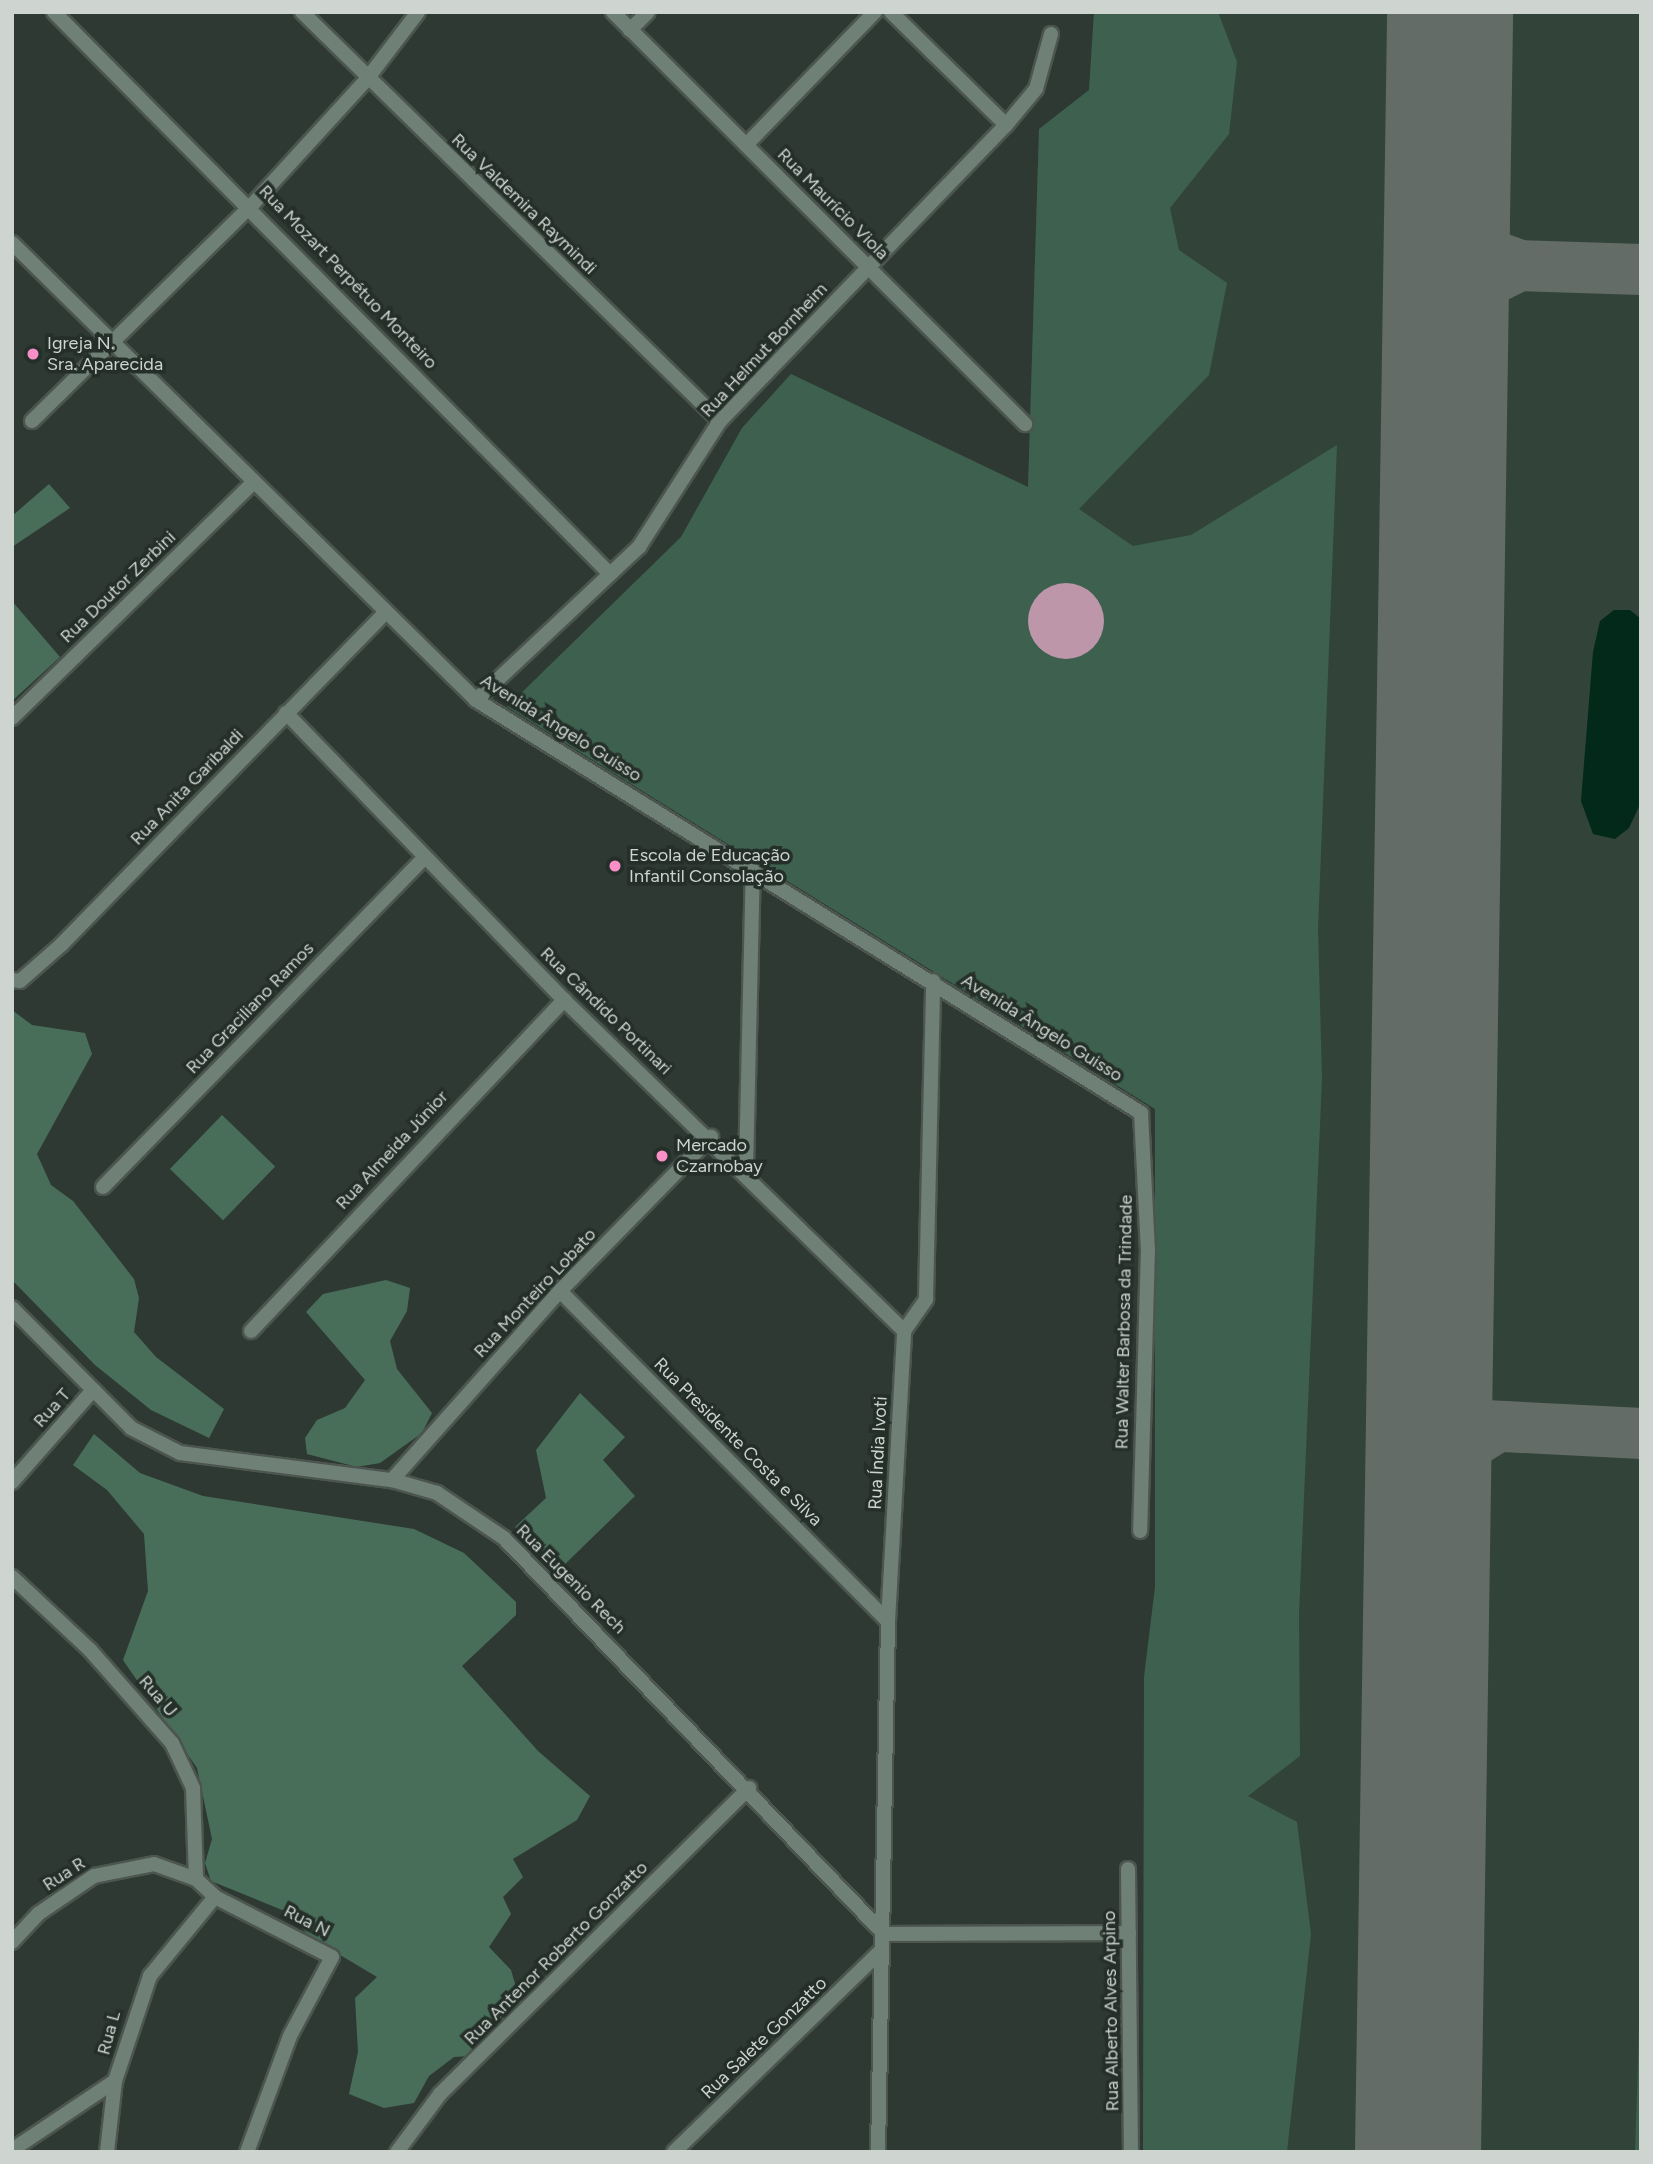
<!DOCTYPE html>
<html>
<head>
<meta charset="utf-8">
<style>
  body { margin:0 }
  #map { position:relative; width:1653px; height:2164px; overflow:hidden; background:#2f3933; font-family:Figtree,sans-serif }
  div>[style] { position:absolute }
  .built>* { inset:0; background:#32433a }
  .green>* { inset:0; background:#3d614e }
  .forest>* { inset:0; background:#486e5a; transform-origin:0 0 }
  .water>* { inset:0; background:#022919 }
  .taxiway>* { height:51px; margin:-25.5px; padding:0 25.5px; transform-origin:25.5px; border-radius:25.5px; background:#646c67 }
  .runway>* { height:126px; margin:-63px; padding:0 63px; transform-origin:63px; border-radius:63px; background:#646c67 }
  .building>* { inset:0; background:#be96a9 }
  .round { border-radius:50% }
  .roads { filter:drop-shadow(2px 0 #4c554f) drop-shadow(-2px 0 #4c554f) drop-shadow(0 2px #4c554f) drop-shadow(0 -2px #4c554f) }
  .street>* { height:14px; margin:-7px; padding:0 7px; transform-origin:7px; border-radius:7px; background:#6f8077 }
  .dots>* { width:19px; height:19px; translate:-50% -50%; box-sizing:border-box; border:4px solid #252f29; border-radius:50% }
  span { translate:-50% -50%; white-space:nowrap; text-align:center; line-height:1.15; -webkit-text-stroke:7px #252f29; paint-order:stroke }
  .street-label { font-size:18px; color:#ced4d0 }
  .poi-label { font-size:18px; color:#ced4d0 }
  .left { translate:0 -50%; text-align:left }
  .frame { position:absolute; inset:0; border:14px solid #ced4d0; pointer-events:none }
</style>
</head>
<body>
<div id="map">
  <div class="built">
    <i style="clip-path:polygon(1094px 12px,1641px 12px,1641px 2152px,1143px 2152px,1144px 1677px,1155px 1587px,1155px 1109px,507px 707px,681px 537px,742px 428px,791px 374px,1028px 487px,1039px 129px,1089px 90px)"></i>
  </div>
  <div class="green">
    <i style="clip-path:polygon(1094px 12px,1218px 12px,1237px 62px,1229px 134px,1170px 208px,1179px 250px,1227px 283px,1209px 375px,1079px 509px,1133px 546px,1191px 535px,1337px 445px,1318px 929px,1322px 1078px,1299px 1614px,1300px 1756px,1248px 1796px,1297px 1822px,1311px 1934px,1287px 2152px,1143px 2152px,1144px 1677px,1155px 1587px,1155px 1109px,507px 707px,681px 537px,742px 428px,791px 374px,1028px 487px,1039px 129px,1089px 90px)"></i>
    <i style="clip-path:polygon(1641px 1955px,1641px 2152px,1635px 2152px,1638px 2061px)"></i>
  </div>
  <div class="forest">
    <i style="clip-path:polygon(49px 484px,70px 508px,12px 547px,12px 516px)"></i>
    <i style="clip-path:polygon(12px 601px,60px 657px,12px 701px)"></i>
    <i style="clip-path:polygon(12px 1010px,32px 1025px,85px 1033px,92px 1054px,37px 1154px,51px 1185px,73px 1201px,134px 1279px,139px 1298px,134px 1332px,156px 1357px,224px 1409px,209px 1438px,151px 1410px,95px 1365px,12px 1280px)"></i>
    <i style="left:222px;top:1115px;width:74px;height:75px;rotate:44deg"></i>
    <i style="clip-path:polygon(386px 1280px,410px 1288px,407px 1311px,390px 1341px,397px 1369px,432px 1413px,422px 1433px,380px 1463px,357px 1467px,307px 1454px,305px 1438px,317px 1420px,345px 1408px,365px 1380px,306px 1312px,323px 1294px)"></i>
    <i style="clip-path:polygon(580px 1393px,625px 1437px,603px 1460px,635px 1496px,560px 1569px,515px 1527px,546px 1498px,536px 1450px)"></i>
    <i style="clip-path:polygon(94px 1434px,140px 1473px,203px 1496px,414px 1529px,464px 1553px,516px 1602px,516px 1615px,462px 1666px,538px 1751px,590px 1796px,577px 1820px,513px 1859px,523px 1877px,503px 1897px,511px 1914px,489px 1947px,511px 1970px,516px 1987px,494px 2032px,470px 2056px,454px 2057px,429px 2076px,414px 2103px,384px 2108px,349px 2094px,358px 2052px,355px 1998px,377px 1977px,310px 1937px,287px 1912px,211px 1881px,205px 1863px,212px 1839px,197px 1768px,123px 1660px,148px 1591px,144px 1534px,107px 1490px,73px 1465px)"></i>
  </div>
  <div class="water">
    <i style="clip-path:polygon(1614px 610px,1630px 610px,1641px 619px,1641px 802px,1629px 828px,1615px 839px,1593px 834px,1581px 801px,1593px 652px,1600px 621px)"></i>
  </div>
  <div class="taxiway">
    <i style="left:1448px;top:184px;width:53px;rotate:69.2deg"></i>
    <i style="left:1467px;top:234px;width:33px;rotate:40deg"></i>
    <i style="left:1492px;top:255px;width:29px;rotate:20deg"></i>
    <i style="left:1519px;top:265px;width:122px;rotate:1.9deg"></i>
    <i style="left:1445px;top:340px;width:57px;rotate:-63deg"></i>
    <i style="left:1471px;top:289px;width:54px;rotate:-26.6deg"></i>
    <i style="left:1427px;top:1358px;width:51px;rotate:63.4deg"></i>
    <i style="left:1450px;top:1404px;width:40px;rotate:32deg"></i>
    <i style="left:1484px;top:1425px;width:157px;rotate:2.9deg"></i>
    <i style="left:1427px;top:1502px;width:49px;rotate:-66deg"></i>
    <i style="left:1447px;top:1457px;width:55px;rotate:-31.7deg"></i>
  </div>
  <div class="runway">
    <i style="left:1418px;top:2152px;width:2140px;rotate:-89.14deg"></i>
  </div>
  <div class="building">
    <i class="round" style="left:1028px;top:583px;width:76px;height:76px"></i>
  </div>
  <div class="roads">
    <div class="street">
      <i style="left:54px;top:12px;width:789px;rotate:45.31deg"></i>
      <i style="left:302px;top:12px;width:585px;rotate:44.38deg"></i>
      <i style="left:613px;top:12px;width:583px;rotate:45deg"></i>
      <i style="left:891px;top:12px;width:161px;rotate:44.5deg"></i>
      <i style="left:630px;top:30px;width:25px;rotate:-45deg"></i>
      <i style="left:746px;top:145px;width:185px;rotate:-45.9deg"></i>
      <i style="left:12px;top:243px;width:651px;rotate:44.56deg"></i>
      <i style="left:476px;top:700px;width:783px;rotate:31.84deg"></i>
      <i style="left:1141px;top:1113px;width:136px;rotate:87.1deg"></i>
      <i style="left:1148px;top:1249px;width:282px;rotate:91.6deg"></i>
      <i style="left:32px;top:421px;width:308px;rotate:-44.5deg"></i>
      <i style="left:252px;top:205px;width:171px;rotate:-47.6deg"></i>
      <i style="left:367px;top:79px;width:84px;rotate:-52.7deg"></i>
      <i style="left:476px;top:700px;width:224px;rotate:-43.2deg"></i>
      <i style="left:639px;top:547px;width:150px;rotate:-57.3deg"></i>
      <i style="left:720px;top:421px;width:412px;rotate:-46deg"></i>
      <i style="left:1006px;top:125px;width:47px;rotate:-50.2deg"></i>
      <i style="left:1036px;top:89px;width:57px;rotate:-74.7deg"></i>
      <i style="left:286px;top:713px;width:400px;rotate:45.9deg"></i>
      <i style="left:564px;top:1000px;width:475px;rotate:44.2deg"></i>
      <i style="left:12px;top:718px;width:335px;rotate:-44.3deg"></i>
      <i style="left:12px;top:980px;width:8px;rotate:7deg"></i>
      <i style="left:20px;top:981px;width:55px;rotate:-41.3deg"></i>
      <i style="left:61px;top:945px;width:464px;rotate:-45.7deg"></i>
      <i style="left:746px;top:1170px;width:300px;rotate:-88.7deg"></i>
      <i style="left:103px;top:1187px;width:461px;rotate:-45.7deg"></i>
      <i style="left:560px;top:1291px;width:465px;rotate:45.2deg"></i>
      <i style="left:12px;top:1308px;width:169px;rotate:45.2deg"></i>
      <i style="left:131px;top:1428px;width:55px;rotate:27deg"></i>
      <i style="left:180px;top:1453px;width:214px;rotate:7.3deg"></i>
      <i style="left:392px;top:1480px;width:47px;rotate:16.1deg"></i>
      <i style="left:437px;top:1493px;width:81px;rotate:33.9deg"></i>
      <i style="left:504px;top:1538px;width:549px;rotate:46.18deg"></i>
      <i style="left:251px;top:1331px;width:456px;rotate:-46.6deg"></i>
      <i style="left:392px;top:1480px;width:253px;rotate:-48.4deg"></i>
      <i style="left:560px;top:1291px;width:216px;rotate:-45.6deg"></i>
      <i style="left:12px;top:1482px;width:123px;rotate:-48.6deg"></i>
      <i style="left:12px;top:1577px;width:107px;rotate:43.1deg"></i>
      <i style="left:90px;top:1650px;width:124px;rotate:48.6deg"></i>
      <i style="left:172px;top:1743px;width:50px;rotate:65deg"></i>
      <i style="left:193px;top:1788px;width:91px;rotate:88.1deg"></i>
      <i style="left:1128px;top:1869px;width:283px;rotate:89.4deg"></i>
      <i style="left:884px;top:1934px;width:245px;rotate:-0.2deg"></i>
      <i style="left:12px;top:1942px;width:38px;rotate:-47deg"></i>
      <i style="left:38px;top:1914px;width:68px;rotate:-34.2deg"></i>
      <i style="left:94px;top:1876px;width:61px;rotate:-11.3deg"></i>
      <i style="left:154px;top:1864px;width:45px;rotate:19.7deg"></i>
      <i style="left:196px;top:1879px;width:26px;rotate:43deg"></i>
      <i style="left:215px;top:1897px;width:131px;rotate:27.1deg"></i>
      <i style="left:332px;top:1957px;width:89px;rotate:118deg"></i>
      <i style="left:290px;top:2036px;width:124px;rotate:110.3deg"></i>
      <i style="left:12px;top:2150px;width:124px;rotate:-33.8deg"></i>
      <i style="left:115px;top:2081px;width:111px;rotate:-71.6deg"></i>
      <i style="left:150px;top:1976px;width:102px;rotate:-50.6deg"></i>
      <i style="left:107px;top:2152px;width:71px;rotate:-83.6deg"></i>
      <i style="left:397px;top:2152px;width:72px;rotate:-53.4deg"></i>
      <i style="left:440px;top:2094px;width:435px;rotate:-44.7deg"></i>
      <i style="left:674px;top:2152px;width:289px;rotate:-44.2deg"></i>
      <i style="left:878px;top:2152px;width:531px;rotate:-88.92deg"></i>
      <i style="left:888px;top:1621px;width:290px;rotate:-86.8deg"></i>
      <i style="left:904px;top:1331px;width:39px;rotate:-55deg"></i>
      <i style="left:926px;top:1299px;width:318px;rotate:-88.7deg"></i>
    </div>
  </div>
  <div class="dots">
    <i style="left:33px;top:354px;background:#fa8fc7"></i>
    <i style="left:615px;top:866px;background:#fa8fc7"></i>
    <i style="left:662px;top:1156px;background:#fa8fc7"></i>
  </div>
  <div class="street-label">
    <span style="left:524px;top:204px;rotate:44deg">Rua Valdemira Raymindi</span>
    <span style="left:833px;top:204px;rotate:45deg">Rua Maurício Viola</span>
    <span style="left:348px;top:277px;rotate:46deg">Rua Mozart Perpétuo Monteiro</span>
    <span style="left:764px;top:350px;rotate:-47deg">Rua Helmut Bornheim</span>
    <span style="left:118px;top:587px;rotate:-44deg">Rua Doutor Zerbini</span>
    <span style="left:561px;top:728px;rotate:32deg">Avenida Ângelo Guisso</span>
    <span style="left:187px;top:787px;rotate:-46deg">Rua Anita Garibaldi</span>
    <span style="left:250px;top:1008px;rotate:-46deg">Rua Graciliano Ramos</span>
    <span style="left:606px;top:1011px;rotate:44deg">Rua Cândido Portinari</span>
    <span style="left:1042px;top:1028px;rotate:32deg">Avenida Ângelo Guisso</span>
    <span style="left:392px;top:1150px;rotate:-47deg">Rua Almeida Júnior</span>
    <span style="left:535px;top:1293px;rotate:-47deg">Rua Monteiro Lobato</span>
    <span style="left:1124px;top:1322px;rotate:-89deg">Rua Walter Barbosa da Trindade</span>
    <span style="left:52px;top:1408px;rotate:-48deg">Rua T</span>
    <span style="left:738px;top:1442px;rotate:45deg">Rua Presidente Costa e Silva</span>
    <span style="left:878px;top:1453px;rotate:-87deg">Rua Índia Ivoti</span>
    <span style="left:571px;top:1579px;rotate:45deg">Rua Eugenio Rech</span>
    <span style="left:158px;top:1696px;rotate:49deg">Rua U</span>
    <span style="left:64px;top:1874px;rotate:-33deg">Rua R</span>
    <span style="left:307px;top:1921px;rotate:27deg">Rua N</span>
    <span style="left:556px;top:1953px;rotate:-45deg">Rua Antenor Roberto Gonzatto</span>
    <span style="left:1111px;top:2011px;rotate:-91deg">Rua Alberto Alves Arpino</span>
    <span style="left:109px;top:2033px;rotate:-75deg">Rua L</span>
    <span style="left:764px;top:2038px;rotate:-44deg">Rua Salete Gonzatto</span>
  </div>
  <div class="poi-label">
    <span class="left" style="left:47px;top:354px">Igreja N.<br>Sra. Aparecida</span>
    <span class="left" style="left:629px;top:866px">Escola de Educação<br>Infantil Consolação</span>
    <span class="left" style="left:676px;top:1156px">Mercado<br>Czarnobay</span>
  </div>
  <div class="frame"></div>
</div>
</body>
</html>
